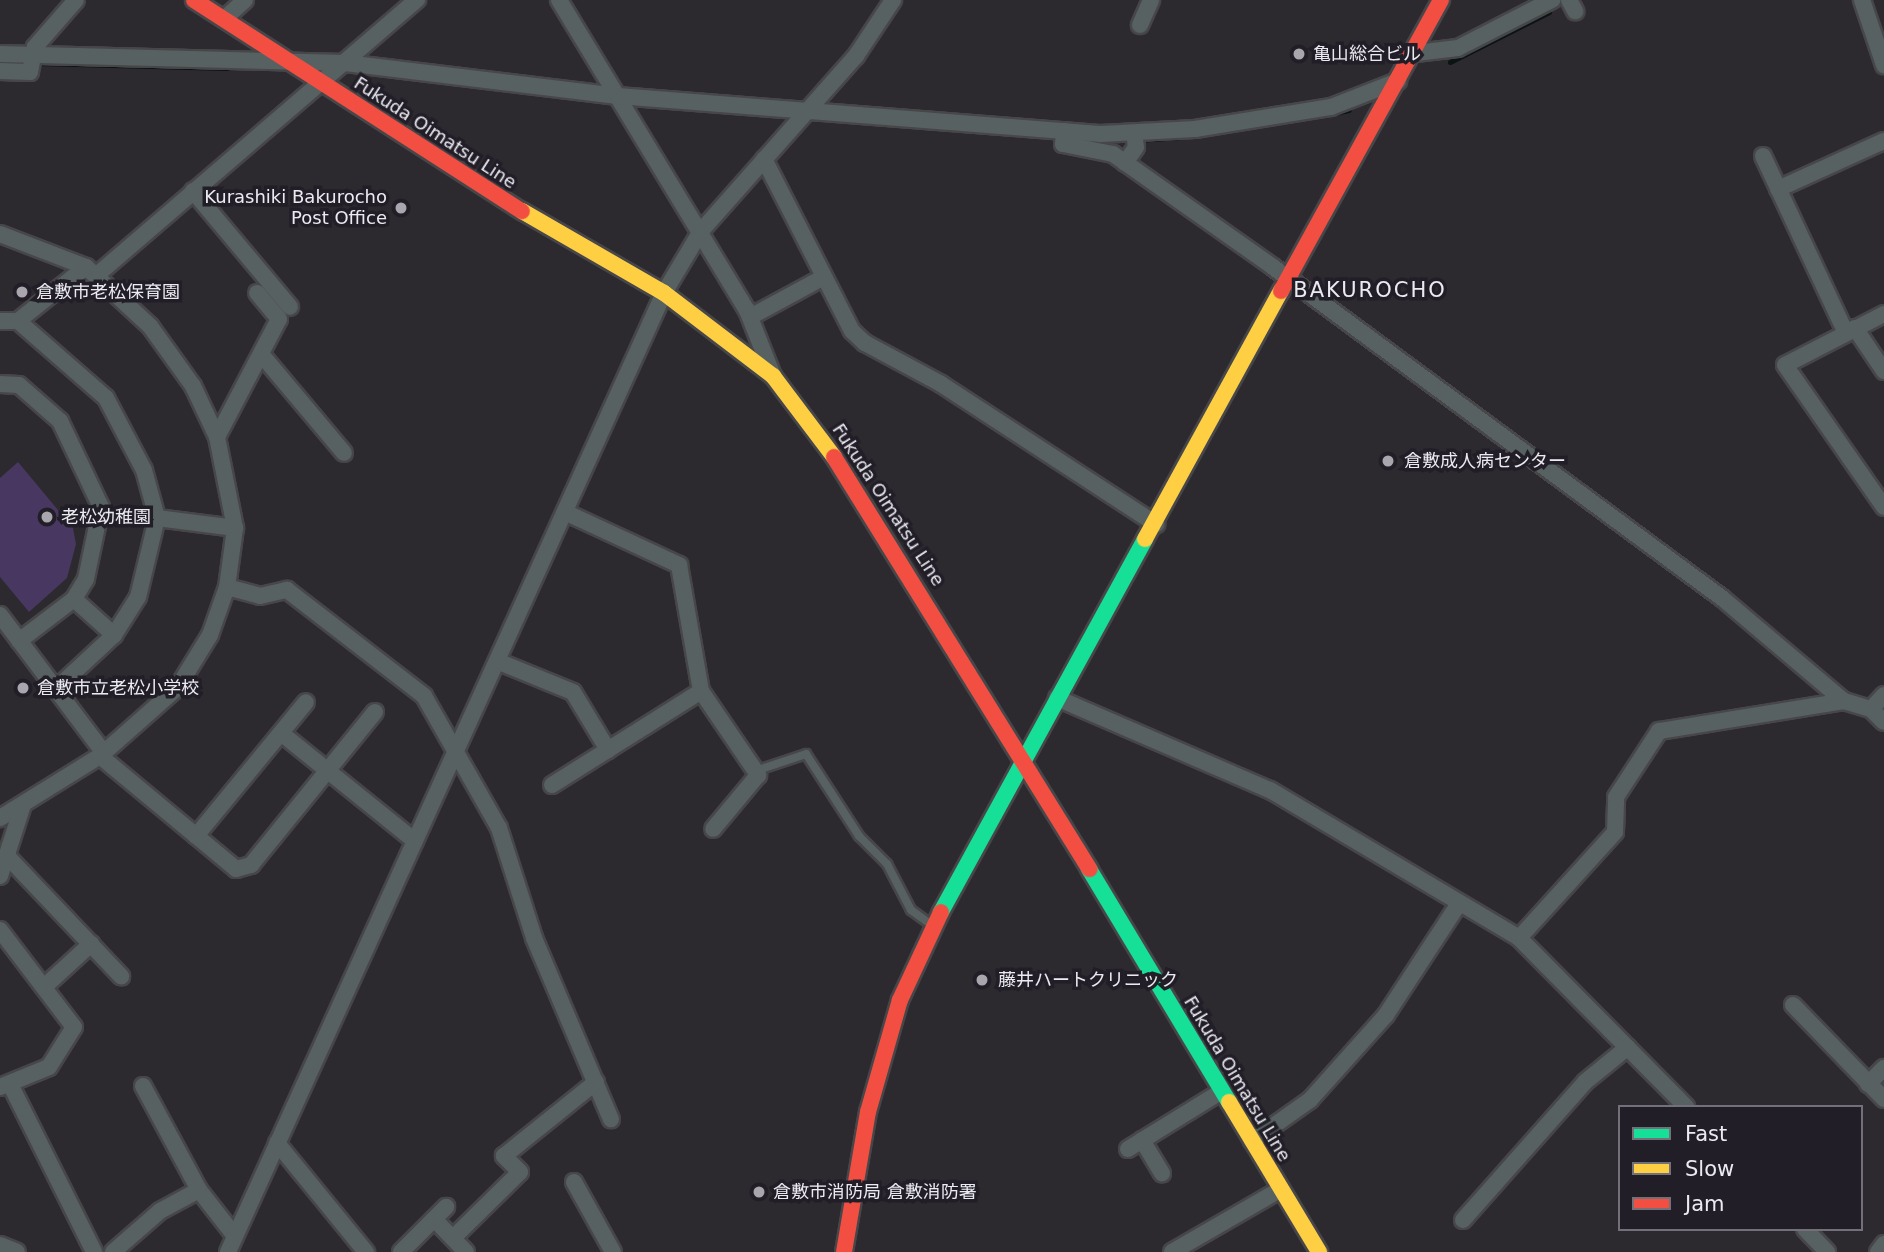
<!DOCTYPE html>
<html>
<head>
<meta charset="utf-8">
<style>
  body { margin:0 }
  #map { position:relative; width:1884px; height:1252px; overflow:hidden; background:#2c2a2f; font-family:"DejaVu Sans","Noto Sans JP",sans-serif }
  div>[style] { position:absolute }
  .green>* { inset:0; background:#483760 }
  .stream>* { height:5px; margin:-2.5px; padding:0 2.5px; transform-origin:2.5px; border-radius:2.5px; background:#091413 }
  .roads { filter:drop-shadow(2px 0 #474649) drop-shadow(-2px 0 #474649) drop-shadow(0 2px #474649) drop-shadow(0 -2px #474649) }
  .lane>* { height:8px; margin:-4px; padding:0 4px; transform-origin:4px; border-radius:4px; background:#576161 }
  .street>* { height:16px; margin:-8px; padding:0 8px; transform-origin:8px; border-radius:8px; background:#576161 }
  .fast>* { height:16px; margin:-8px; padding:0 8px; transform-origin:8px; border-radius:8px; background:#16e098 }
  .slow>* { height:16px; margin:-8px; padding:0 8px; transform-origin:8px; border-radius:8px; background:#ffcf43 }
  .jam>* { height:16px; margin:-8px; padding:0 8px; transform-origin:8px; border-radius:8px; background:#f24e42 }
  .dots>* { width:19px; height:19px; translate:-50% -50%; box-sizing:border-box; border:4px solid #211e28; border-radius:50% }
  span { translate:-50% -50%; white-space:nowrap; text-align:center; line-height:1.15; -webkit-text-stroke:7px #211e28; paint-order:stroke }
  .poi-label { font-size:18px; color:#eceaf1 }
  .left { translate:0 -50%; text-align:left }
  .right { translate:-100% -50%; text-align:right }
  .street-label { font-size:18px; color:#eceaf1 }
  .quarter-label { font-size:21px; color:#eceaf1; letter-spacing:2px }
  .legend { position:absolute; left:1618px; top:1105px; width:245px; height:126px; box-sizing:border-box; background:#211e28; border:2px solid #727078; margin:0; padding:9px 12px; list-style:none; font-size:21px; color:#eceaf1 }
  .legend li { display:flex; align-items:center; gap:14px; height:35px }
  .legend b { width:35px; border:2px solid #727078 }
</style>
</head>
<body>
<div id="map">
  <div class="green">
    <i style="clip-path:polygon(18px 462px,73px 528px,76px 544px,67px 578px,29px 612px,0 577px,0 478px)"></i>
  </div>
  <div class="stream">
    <i style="left:0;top:62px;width:227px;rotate:1.5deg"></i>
    <i style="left:1450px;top:62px;width:111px;rotate:-26.8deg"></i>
    <i style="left:1335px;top:113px;width:14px;rotate:-12deg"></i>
    <i style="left:1138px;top:140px;width:42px;rotate:-4.1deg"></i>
  </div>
  <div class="roads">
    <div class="lane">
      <i style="left:755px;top:771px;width:54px;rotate:-18.4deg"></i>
      <i style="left:806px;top:754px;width:98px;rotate:57.1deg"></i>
      <i style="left:859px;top:836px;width:40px;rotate:45deg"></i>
      <i style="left:887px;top:864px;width:52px;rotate:62.4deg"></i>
      <i style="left:911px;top:910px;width:27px;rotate:36deg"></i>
    </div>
    <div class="street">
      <i style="left:559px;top:0;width:363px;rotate:58.8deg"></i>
      <i style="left:747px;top:310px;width:71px;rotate:68.5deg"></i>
      <i style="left:1569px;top:0;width:13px;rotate:61deg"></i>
      <i style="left:1862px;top:0;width:69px;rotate:71.3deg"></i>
      <i style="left:224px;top:19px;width:28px;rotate:-42deg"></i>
      <i style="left:1140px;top:25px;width:27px;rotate:-66deg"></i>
      <i style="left:1416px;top:53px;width:42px;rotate:-6.8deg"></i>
      <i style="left:1458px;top:48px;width:106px;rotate:-27.1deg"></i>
      <i style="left:0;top:54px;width:345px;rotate:1.5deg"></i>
      <i style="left:345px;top:63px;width:275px;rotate:6.9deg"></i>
      <i style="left:618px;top:96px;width:483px;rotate:4.5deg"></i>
      <i style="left:1100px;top:134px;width:95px;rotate:-3deg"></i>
      <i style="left:1195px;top:129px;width:138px;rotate:-9.2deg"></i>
      <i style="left:1331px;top:107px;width:72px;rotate:-21.2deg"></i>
      <i style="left:0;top:71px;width:30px;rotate:2deg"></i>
      <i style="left:30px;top:72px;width:25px;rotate:-79deg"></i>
      <i style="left:35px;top:47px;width:62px;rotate:-48.9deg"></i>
      <i style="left:1064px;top:131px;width:13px;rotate:94deg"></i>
      <i style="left:1063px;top:144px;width:51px;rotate:11.3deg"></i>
      <i style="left:1113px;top:154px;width:196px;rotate:35.2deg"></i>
      <i style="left:1273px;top:267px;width:558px;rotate:36.4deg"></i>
      <i style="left:1722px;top:598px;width:160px;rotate:40.2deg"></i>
      <i style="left:1844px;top:701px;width:28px;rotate:17deg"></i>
      <i style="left:1871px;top:709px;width:18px;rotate:45deg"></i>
      <i style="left:1763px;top:156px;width:195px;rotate:64.9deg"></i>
      <i style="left:764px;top:159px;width:193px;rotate:62.9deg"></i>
      <i style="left:852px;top:331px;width:18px;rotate:43deg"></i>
      <i style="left:865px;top:343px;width:86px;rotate:28.3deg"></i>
      <i style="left:941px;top:384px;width:257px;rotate:33.1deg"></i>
      <i style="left:1125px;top:163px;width:19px;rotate:-55deg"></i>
      <i style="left:1136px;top:147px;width:14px;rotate:-98deg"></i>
      <i style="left:1778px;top:189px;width:116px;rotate:-24.4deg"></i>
      <i style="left:193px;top:191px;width:151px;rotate:50.1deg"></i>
      <i style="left:0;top:234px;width:92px;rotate:21deg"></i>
      <i style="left:86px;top:267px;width:87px;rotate:42.7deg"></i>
      <i style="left:150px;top:326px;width:74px;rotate:54.4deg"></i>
      <i style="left:193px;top:386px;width:56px;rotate:64.8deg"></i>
      <i style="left:217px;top:437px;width:93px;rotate:78.8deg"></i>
      <i style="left:235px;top:528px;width:60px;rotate:97.7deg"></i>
      <i style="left:227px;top:587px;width:51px;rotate:109.5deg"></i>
      <i style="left:210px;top:635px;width:61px;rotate:121.6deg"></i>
      <i style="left:178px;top:687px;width:104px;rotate:138.5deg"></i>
      <i style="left:100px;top:756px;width:118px;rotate:148.2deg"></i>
      <i style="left:98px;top:274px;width:421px;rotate:-40.7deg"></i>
      <i style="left:1884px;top:314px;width:111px;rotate:152.7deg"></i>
      <i style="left:1785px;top:365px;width:173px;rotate:55.1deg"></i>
      <i style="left:750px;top:317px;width:84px;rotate:-28.4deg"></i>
      <i style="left:0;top:321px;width:18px"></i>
      <i style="left:18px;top:321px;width:87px;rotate:-38.5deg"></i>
      <i style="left:18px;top:321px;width:117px;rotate:41.2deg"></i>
      <i style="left:106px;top:398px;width:81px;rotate:62.2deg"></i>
      <i style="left:144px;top:470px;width:50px;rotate:74.8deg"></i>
      <i style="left:157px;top:518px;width:81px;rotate:103.5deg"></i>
      <i style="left:138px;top:597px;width:45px;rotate:122.3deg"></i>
      <i style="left:114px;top:635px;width:78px;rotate:137.1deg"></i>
      <i style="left:1855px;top:328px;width:52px;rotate:56deg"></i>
      <i style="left:261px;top:354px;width:129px;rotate:50deg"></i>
      <i style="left:0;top:384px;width:19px;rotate:3deg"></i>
      <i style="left:19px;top:385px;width:55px;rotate:41.3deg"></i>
      <i style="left:60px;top:421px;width:95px;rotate:64.5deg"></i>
      <i style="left:101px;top:507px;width:74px;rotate:101.8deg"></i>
      <i style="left:86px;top:579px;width:23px;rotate:121deg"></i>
      <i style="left:74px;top:599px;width:69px;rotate:142.6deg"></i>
      <i style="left:217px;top:437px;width:133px;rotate:-62.3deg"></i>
      <i style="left:279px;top:319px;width:34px;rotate:-130deg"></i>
      <i style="left:565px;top:512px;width:126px;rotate:24.9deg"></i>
      <i style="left:679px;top:565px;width:128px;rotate:80.1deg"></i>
      <i style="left:701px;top:691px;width:102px;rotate:55.8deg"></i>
      <i style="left:758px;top:775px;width:70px;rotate:129.8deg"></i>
      <i style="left:157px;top:518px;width:79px;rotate:7.3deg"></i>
      <i style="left:227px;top:587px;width:34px;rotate:15deg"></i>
      <i style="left:260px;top:596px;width:28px;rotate:-13deg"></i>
      <i style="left:287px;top:590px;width:173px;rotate:37.7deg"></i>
      <i style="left:424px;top:696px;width:152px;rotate:60.4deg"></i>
      <i style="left:499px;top:828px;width:115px;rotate:72.3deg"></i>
      <i style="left:534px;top:938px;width:197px;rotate:67deg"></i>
      <i style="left:74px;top:599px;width:54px;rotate:42deg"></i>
      <i style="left:0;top:615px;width:173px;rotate:53deg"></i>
      <i style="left:497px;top:661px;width:82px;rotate:22.2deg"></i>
      <i style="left:573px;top:692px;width:68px;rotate:58.9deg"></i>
      <i style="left:1057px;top:698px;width:232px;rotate:23.4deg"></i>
      <i style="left:1270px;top:790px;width:290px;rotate:30.7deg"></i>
      <i style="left:1519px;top:938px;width:238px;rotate:45.3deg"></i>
      <i style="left:1871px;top:709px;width:19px;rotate:-47deg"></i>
      <i style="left:281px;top:733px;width:172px;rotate:38.9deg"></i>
      <i style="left:100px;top:756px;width:177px;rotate:39.7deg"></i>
      <i style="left:236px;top:869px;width:16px;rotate:-15deg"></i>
      <i style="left:251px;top:865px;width:197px;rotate:-51deg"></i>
      <i style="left:552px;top:785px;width:176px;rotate:-32.2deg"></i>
      <i style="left:196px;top:836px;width:173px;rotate:-50.6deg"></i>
      <i style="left:7px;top:856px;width:166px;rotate:46.5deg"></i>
      <i style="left:0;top:876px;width:75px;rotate:-72.1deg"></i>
      <i style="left:0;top:930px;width:122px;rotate:52.7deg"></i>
      <i style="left:74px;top:1027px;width:47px;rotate:122deg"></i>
      <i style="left:49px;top:1067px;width:53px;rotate:157.8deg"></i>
      <i style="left:1519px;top:938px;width:143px;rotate:-47.8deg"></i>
      <i style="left:1615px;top:832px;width:35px;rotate:-88deg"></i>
      <i style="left:1616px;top:797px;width:79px;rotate:-56.9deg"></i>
      <i style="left:1659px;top:731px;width:187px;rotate:-9.2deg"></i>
      <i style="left:44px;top:987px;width:64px;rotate:-42.5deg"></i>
      <i style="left:1793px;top:1005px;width:131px;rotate:45.9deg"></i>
      <i style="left:10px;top:1084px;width:188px;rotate:63.4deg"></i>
      <i style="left:1868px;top:1084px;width:23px;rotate:-45deg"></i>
      <i style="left:143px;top:1086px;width:118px;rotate:61.7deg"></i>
      <i style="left:199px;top:1190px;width:58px;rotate:52deg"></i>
      <i style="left:1142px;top:1140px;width:39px;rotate:59deg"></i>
      <i style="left:1252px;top:1141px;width:71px;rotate:-35.3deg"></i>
      <i style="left:1310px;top:1100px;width:114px;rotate:-48.2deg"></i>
      <i style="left:1386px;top:1015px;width:131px;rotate:-56.8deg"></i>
      <i style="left:277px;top:1143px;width:141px;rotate:50.8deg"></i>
      <i style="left:1128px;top:1149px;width:110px;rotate:-31.7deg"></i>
      <i style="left:574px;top:1182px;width:80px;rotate:60.9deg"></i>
      <i style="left:434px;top:1219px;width:46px;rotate:45.9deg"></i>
      <i style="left:1463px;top:1220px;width:184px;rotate:-48.5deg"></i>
      <i style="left:1585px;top:1082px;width:55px;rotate:-39.1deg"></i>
      <i style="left:1805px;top:1229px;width:32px;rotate:46deg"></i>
      <i style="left:453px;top:1238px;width:94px;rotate:-44.6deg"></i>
      <i style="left:520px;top:1172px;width:23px;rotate:-135deg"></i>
      <i style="left:504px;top:1156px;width:118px;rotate:-38.8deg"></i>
      <i style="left:0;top:1245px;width:18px;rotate:22deg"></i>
      <i style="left:113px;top:1252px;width:62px;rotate:-41.1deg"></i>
      <i style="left:160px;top:1211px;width:44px;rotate:-28.3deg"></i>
      <i style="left:228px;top:1252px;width:1053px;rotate:-65.55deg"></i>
      <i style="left:664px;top:293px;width:72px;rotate:-59.2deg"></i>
      <i style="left:701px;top:231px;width:234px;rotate:-48.5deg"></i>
      <i style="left:856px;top:56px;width:67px;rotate:-56.5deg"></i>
      <i style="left:401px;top:1252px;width:64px;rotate:-45deg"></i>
      <i style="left:1172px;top:1252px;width:126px;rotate:-30deg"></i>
      <i style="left:1878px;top:1252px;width:10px;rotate:-53deg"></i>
    </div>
    <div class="fast">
      <i style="left:1089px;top:869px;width:272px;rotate:59deg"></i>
      <i style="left:941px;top:912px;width:425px;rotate:-61.3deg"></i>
    </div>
    <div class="slow">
      <i style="left:522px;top:211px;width:164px;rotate:30deg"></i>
      <i style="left:664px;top:293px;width:137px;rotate:37.3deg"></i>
      <i style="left:773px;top:376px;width:101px;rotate:53deg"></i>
      <i style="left:1145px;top:539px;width:283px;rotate:-61.3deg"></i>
      <i style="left:1229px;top:1102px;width:175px;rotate:59deg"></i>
    </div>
    <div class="jam">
      <i style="left:194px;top:0;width:390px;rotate:32.8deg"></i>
      <i style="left:1281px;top:291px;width:332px;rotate:-61.2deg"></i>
      <i style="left:834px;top:457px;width:485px;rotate:58.2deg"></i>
      <i style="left:844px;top:1252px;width:142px;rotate:-80.3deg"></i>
      <i style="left:868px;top:1112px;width:116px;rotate:-74.1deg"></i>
      <i style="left:900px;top:1000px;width:97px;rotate:-65deg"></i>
    </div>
  </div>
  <div class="dots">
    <i style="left:1299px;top:54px;background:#a9a7ad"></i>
    <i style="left:401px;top:208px;background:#a9a7ad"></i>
    <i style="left:22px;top:292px;background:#a9a7ad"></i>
    <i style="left:1388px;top:461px;background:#a9a7ad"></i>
    <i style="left:47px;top:517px;background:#a9a7ad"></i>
    <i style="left:23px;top:688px;background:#a9a7ad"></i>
    <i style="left:982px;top:980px;background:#a9a7ad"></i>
    <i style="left:759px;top:1192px;background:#a9a7ad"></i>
  </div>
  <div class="poi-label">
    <span class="left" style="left:1313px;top:54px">亀山総合ビル</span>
    <span class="right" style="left:387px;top:208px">Kurashiki Bakurocho<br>Post Office</span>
    <span class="left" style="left:36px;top:292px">倉敷市老松保育園</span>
    <span class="left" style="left:1404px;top:461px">倉敷成人病センター</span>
    <span class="left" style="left:61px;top:517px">老松幼稚園</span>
    <span class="left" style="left:37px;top:688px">倉敷市立老松小学校</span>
    <span class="left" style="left:998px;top:980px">藤井ハートクリニック</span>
    <span class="left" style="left:773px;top:1192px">倉敷市消防局 倉敷消防署</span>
  </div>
  <div class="street-label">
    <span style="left:435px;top:133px;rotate:33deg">Fukuda Oimatsu Line</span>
    <span style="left:888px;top:505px;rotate:57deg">Fukuda Oimatsu Line</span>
    <span style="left:1237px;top:1079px;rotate:59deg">Fukuda Oimatsu Line</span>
  </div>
  <div class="quarter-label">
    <span style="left:1370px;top:290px">BAKUROCHO</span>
  </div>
  <ul class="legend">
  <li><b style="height:9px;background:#16e098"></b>Fast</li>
  <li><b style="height:9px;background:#ffcf43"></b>Slow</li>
  <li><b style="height:9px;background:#f24e42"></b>Jam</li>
  </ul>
</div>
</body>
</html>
